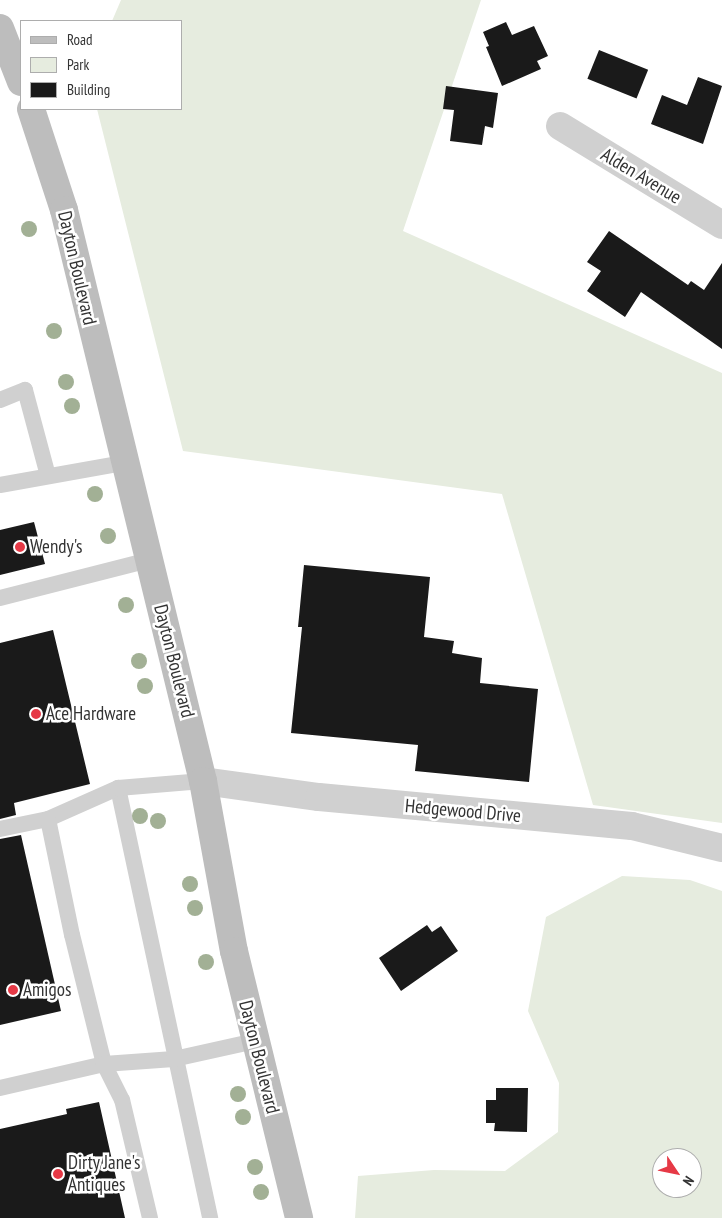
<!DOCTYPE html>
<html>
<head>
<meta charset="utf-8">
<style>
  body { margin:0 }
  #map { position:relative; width:722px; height:1218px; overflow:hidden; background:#fff; font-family:"PT Sans Narrow",sans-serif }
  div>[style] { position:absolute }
  .green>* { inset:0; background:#e6ecdf }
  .building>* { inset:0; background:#1a1a1a; transform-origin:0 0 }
  .lane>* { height:16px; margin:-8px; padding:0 8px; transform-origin:8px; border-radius:8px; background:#d0d0d0 }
  .street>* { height:28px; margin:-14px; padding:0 14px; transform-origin:14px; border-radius:14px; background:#d0d0d0 }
  .secondary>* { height:28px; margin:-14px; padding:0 14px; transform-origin:14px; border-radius:14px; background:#bdbdbd }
  .trees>* { width:16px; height:16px; margin:-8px; border-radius:50%; background:#a2b095 }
  .dots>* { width:14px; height:14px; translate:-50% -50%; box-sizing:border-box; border:2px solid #fff; border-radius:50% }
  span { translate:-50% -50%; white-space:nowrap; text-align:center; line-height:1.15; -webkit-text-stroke:5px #fff; paint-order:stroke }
  .street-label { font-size:19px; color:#333 }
  .poi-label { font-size:19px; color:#333 }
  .left { translate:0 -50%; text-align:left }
  .legend { position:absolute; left:20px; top:20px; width:162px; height:90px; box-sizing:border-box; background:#fff; border:1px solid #adadad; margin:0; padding:6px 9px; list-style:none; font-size:15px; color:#333 }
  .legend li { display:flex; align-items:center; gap:10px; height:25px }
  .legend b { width:25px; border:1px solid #adadad }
  .north { position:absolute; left:652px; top:1148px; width:50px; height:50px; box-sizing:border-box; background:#fff; border:1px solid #adadad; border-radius:50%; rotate:124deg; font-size:14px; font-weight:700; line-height:20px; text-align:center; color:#333 }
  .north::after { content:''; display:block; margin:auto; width:18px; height:22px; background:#e63946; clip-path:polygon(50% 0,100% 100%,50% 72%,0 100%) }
</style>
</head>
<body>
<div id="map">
  <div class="green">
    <i style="clip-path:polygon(121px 0,481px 0,403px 231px,722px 373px,722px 823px,593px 805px,502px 494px,183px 451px,97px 109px,181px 109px,181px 21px,112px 21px)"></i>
    <i style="clip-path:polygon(evenodd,622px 876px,690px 880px,722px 891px,722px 1218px,355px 1218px,358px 1176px,434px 1170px,505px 1171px,558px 1132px,559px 1083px,528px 1011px,546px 917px,622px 876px,662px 1158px,692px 1158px,692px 1188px,662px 1188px,662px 1158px)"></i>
  </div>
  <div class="building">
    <i style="clip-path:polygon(506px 22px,512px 35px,534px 26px,548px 56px,537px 61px,541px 69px,502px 86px,486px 47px,489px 46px,483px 32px)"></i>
    <i style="left:599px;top:50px;width:53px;height:31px;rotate:22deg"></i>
    <i style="clip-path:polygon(698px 77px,722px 86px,703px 144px,651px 124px,662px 95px,687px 105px)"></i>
    <i style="clip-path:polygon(446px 86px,498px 93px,493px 128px,485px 126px,482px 145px,450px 141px,454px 110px,443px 109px)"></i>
    <i style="clip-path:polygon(609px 231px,688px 285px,691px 281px,704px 290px,722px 263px,722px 349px,641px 292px,625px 317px,587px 291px,601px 271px,587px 262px)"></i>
    <i style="clip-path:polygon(34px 522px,45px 564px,0 575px,0 530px)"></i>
    <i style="clip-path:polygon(304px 565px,430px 577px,424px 637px,454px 641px,452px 653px,482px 658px,480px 683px,538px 689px,529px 782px,415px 771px,418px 745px,291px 733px,302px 627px,298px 627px)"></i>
    <i style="clip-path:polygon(53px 630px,90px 784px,14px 803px,16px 815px,0 819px,0 643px)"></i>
    <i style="clip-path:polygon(21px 835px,61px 1011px,0 1025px,0 839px)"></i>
    <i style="clip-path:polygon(427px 925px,432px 932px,441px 926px,458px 951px,401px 991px,379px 958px)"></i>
    <i style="clip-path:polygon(496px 1088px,528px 1088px,527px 1132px,494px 1131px,495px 1123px,486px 1123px,486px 1100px,496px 1100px)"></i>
    <i style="clip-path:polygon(99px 1102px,125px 1218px,0 1218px,0 1129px,67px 1114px,66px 1109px)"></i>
  </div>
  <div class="lane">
    <i style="left:0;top:400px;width:27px;rotate:-22deg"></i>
    <i style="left:25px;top:390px;width:89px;rotate:75deg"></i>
    <i style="left:0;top:485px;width:126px;rotate:-10.1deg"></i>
    <i style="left:0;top:598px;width:154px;rotate:-14.3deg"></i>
    <i style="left:118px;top:788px;width:440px;rotate:77.9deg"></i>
    <i style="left:0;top:829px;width:49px;rotate:-11.8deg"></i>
    <i style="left:48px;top:819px;width:77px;rotate:-23.9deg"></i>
    <i style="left:118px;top:788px;width:85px;rotate:-4.7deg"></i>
    <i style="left:0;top:1088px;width:107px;rotate:-13deg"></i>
    <i style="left:104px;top:1064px;width:133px;rotate:-103.9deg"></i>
    <i style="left:72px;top:935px;width:118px;rotate:-101.7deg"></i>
    <i style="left:150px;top:1218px;width:121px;rotate:-103.3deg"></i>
    <i style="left:122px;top:1100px;width:40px;rotate:-116.6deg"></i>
    <i style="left:104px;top:1064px;width:70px;rotate:-4.1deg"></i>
    <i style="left:174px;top:1059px;width:83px;rotate:-12.5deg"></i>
  </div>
  <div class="street">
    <i style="left:560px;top:126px;width:190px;rotate:31.4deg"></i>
    <i style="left:203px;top:781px;width:117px;rotate:7.9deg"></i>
    <i style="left:319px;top:797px;width:314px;rotate:5.3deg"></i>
    <i style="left:632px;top:826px;width:93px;rotate:13.7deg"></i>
  </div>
  <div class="secondary">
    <i style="left:0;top:28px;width:58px;rotate:68.7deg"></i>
    <i style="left:31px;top:109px;width:106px;rotate:71.9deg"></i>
    <i style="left:64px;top:210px;width:588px;rotate:76.32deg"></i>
    <i style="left:203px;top:781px;width:173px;rotate:79.7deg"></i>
    <i style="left:234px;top:951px;width:275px;rotate:76.3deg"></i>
  </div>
  <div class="trees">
    <i style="left:29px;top:229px"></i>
    <i style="left:54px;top:331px"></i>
    <i style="left:66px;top:382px"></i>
    <i style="left:72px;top:406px"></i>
    <i style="left:95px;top:494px"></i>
    <i style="left:108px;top:536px"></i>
    <i style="left:126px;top:605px"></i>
    <i style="left:139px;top:661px"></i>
    <i style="left:145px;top:686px"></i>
    <i style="left:140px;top:816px"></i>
    <i style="left:158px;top:821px"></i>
    <i style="left:190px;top:884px"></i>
    <i style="left:195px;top:908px"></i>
    <i style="left:206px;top:962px"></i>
    <i style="left:238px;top:1094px"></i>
    <i style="left:243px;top:1117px"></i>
    <i style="left:255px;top:1167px"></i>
    <i style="left:261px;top:1192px"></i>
  </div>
  <div class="dots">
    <i style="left:20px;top:547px;background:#e63946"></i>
    <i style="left:36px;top:714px;background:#e63946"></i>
    <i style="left:13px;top:990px;background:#e63946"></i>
    <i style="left:58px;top:1174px;background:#e63946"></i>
  </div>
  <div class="street-label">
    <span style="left:641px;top:176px;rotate:31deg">Alden Avenue</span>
    <span style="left:77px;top:268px;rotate:77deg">Dayton Boulevard</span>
    <span style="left:174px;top:661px;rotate:76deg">Dayton Boulevard</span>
    <span style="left:463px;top:811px;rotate:5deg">Hedgewood Drive</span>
    <span style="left:259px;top:1057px;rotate:76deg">Dayton Boulevard</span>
  </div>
  <div class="poi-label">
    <span class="left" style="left:30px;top:547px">Wendy's</span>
    <span class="left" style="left:46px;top:714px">Ace Hardware</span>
    <span class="left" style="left:23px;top:990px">Amigos</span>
    <span class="left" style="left:68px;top:1174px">Dirty Jane's<br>Antiques</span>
  </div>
  <ul class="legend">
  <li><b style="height:6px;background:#bdbdbd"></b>Road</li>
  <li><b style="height:14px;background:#e6ecdf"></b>Park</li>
  <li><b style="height:14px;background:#1a1a1a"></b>Building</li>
  </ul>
  <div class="north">N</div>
</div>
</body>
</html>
